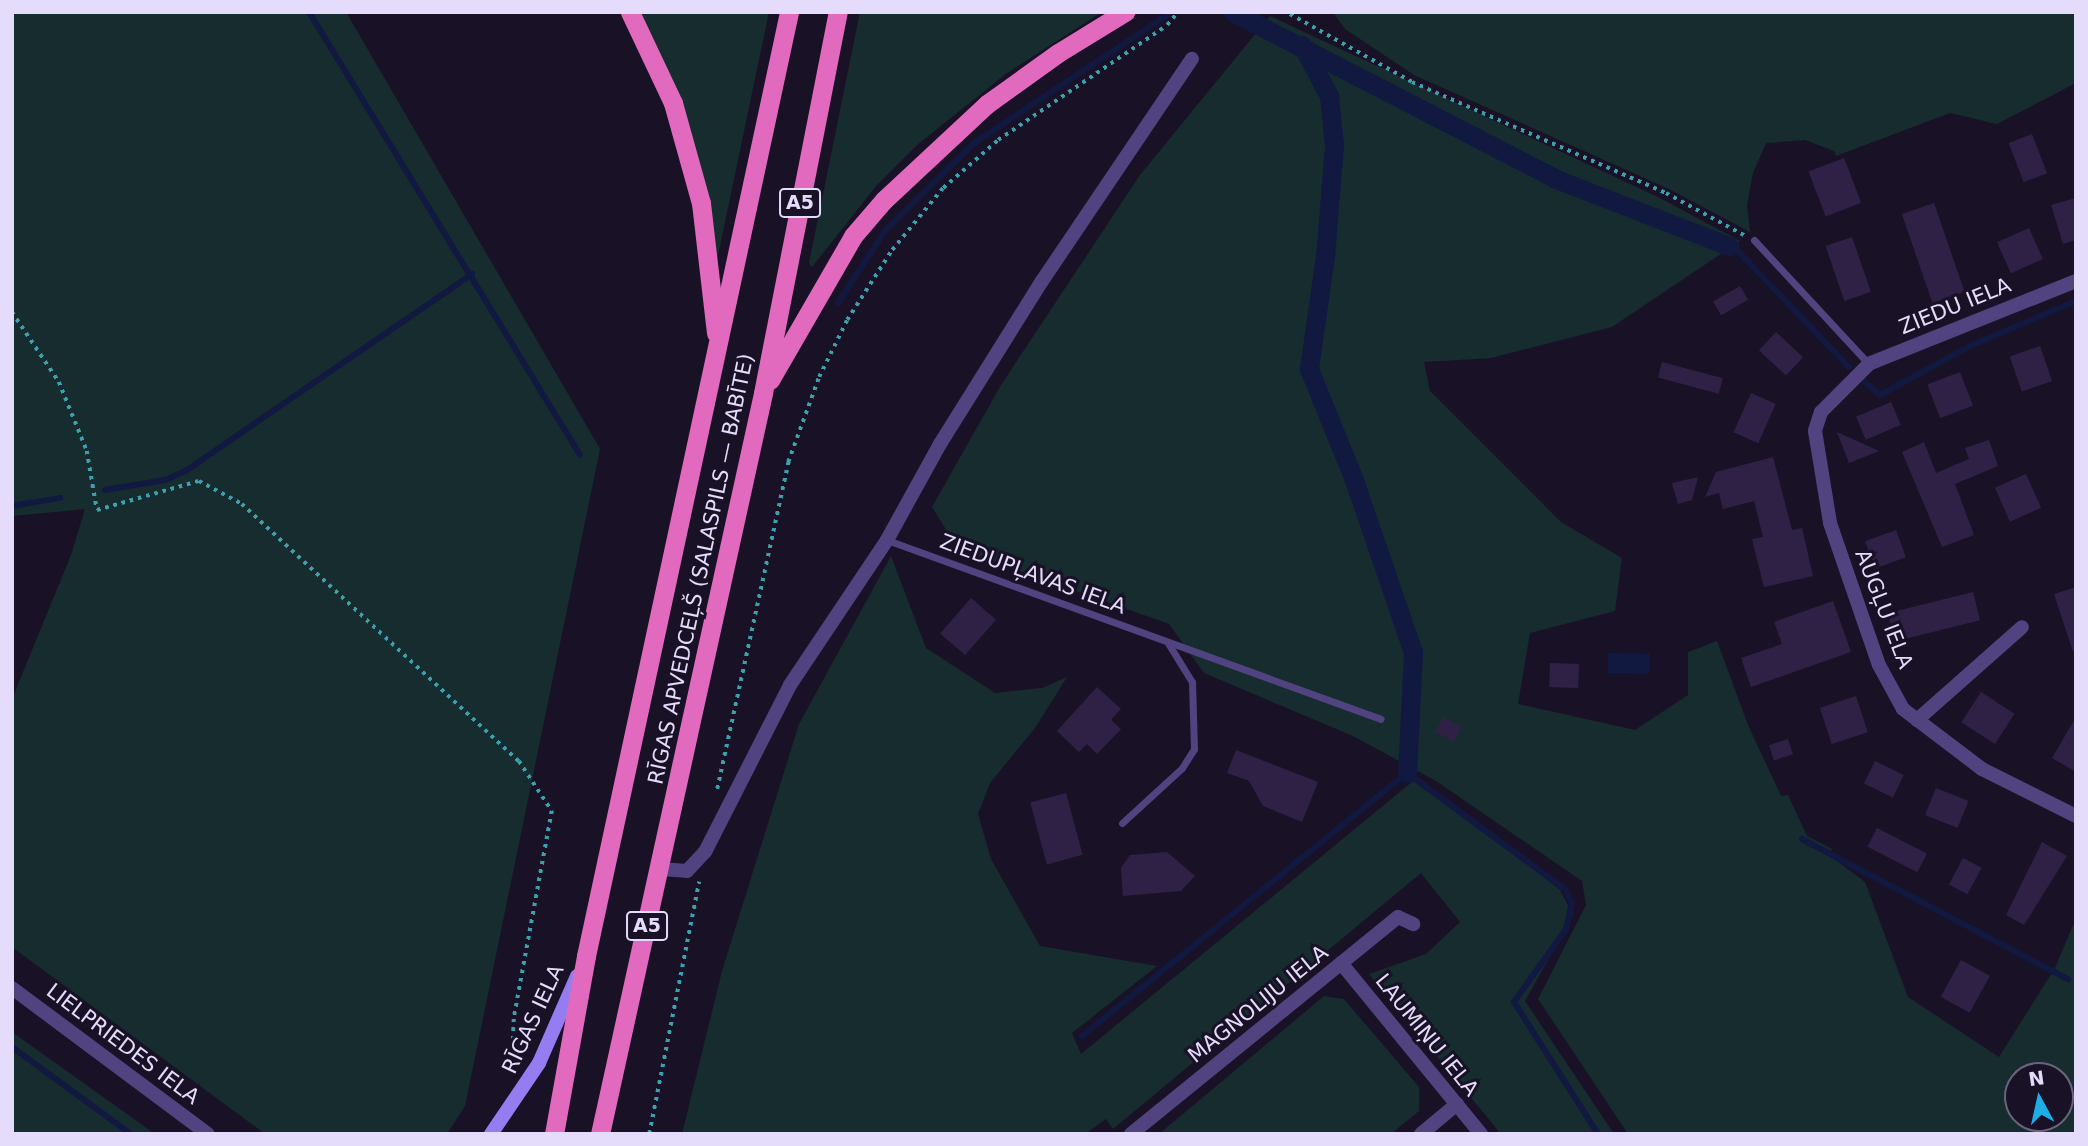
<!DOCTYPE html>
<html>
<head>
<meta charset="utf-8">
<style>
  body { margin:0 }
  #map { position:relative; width:2088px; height:1146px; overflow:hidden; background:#191226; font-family:"DejaVu Sans",sans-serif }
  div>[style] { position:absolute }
  .green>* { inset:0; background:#162c2f }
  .water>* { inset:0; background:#111941; transform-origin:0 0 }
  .stream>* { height:6px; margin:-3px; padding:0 3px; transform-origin:3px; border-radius:3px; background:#111941 }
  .canal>* { height:19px; margin:-9.5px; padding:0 9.5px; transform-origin:9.5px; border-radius:9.5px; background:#111941 }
  .building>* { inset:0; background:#2f2145; transform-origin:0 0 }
  .path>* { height:3.5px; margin-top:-1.75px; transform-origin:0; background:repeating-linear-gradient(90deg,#3ea0ad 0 3.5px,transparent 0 8.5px) }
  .service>* { height:7px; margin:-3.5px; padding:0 3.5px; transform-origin:3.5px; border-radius:3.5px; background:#504380 }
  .minor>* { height:14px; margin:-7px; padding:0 7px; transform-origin:7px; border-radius:7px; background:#504380 }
  .secondary>* { height:14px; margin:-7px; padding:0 7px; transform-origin:7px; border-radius:7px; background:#957df1 }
  .trunk>* { height:19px; margin:-9.5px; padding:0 9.5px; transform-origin:9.5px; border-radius:9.5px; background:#e26abe }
  span { translate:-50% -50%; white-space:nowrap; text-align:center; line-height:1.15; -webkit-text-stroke:6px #191226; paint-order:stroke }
  .shield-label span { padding:2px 5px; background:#191226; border:2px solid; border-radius:5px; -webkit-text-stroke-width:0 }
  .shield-label { font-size:19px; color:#e5dcfb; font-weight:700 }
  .street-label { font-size:21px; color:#e5dcfb }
  .frame { position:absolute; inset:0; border:14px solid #e5dcfb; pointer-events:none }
  .north { position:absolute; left:2004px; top:1062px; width:70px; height:70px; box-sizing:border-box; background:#191226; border:2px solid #6b637b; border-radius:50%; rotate:352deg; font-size:19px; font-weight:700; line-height:28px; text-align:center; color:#e5dcfb }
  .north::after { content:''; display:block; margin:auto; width:24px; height:32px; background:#1daee6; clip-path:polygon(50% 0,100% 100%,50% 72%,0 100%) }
</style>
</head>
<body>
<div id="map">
  <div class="green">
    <i style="clip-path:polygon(12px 12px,346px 12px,600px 449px,465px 1106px,447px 1134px,265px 1134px,12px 947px,12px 699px,71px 555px,85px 509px,12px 516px)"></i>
    <i style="clip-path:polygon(637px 12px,769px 12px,716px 265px)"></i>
    <i style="clip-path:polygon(860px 12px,1102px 12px,1007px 73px,917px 145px,877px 185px,812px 267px,809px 263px)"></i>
    <i style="clip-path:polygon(1333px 12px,2076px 12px,2076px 83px,1997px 124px,1950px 113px,1836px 156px,1834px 151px,1805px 140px,1766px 143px,1753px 173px,1747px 205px,1750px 232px,1669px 189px,1414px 75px,1345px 29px)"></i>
    <i style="clip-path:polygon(evenodd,1270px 16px,1658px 197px,1740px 241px,1612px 327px,1491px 358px,1424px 362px,1430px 391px,1561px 522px,1622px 558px,1615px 611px,1530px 633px,1518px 704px,1635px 730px,1688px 695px,1688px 652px,1717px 641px,1748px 725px,1781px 796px,1788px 795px,1807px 836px,1832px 849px,1829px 855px,1865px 882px,1908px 997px,1999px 1057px,2055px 968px,2076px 918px,2076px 1134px,1628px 1134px,1538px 999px,1586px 905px,1582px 881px,1436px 781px,1353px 736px,1204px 673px,1169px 624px,958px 549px,932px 507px,1001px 385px,1140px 175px,1270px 16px,2018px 1076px,2060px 1076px,2060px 1118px,2018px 1118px,2018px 1076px)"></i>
    <i style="clip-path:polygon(891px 556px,926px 648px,995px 693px,1042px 688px,1067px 677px,1035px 728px,990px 783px,978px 814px,991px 859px,1040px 946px,1157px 966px,1072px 1033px,1081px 1054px,1418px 777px,1560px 890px,1573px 915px,1525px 1001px,1614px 1134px,1501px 1134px,1369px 974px,1426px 954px,1460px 922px,1421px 873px,1113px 1129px,1106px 1119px,1085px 1134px,682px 1134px,722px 971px,799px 724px)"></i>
    <i style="clip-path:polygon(1324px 996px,1344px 999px,1419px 1087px,1419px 1111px,1391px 1134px,1159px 1134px)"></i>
    <i style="clip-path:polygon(12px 1032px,155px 1134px,12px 1134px)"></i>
  </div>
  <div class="water">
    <i style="left:1608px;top:653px;width:42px;height:20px;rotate:1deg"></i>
  </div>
  <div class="stream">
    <i style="left:309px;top:12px;width:519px;rotate:58.54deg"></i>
    <i style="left:1729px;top:246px;width:9px;rotate:27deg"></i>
    <i style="left:1737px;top:250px;width:162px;rotate:46.3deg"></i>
    <i style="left:838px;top:303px;width:86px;rotate:-56.9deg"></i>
    <i style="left:885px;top:231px;width:124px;rotate:-44.7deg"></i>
    <i style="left:973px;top:144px;width:235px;rotate:-33.6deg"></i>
    <i style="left:1862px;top:379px;width:24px;rotate:42deg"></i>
    <i style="left:1880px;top:395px;width:100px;rotate:-28.6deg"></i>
    <i style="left:1968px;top:347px;width:117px;rotate:-23.1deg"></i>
    <i style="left:105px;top:490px;width:61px;rotate:-9.5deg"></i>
    <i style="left:165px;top:480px;width:24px;rotate:-24deg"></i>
    <i style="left:187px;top:470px;width:346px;rotate:-34.5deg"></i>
    <i style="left:12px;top:506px;width:49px;rotate:-9.5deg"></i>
    <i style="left:1802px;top:839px;width:301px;rotate:27.8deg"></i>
    <i style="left:1082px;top:1036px;width:418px;rotate:-39deg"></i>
    <i style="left:1407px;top:773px;width:196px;rotate:36.3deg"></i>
    <i style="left:1565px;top:889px;width:16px;rotate:63deg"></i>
    <i style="left:1572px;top:903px;width:27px;rotate:103deg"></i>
    <i style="left:1566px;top:929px;width:90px;rotate:125.5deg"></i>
    <i style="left:1514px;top:1002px;width:156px;rotate:57.5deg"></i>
    <i style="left:12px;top:1047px;width:147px;rotate:36.2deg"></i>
  </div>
  <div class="canal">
    <i style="left:1233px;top:12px;width:364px;rotate:27.3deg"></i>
    <i style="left:1556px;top:179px;width:186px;rotate:21.2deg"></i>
    <i style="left:1302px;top:45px;width:58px;rotate:62.1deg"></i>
    <i style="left:1329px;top:96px;width:49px;rotate:84.2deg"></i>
    <i style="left:1334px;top:145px;width:111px;rotate:94.6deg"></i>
    <i style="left:1325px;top:256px;width:114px;rotate:98.1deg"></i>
    <i style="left:1309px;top:369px;width:120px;rotate:67.9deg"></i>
    <i style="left:1354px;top:480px;width:182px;rotate:71.1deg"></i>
    <i style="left:1413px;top:652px;width:121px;rotate:92.8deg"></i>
  </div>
  <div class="building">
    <i style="left:2032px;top:134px;width:42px;height:25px;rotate:69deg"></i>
    <i style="left:1844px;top:158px;width:48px;height:38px;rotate:69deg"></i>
    <i style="clip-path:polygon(2076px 198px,2076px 240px,2063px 244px,2051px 205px)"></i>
    <i style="left:1934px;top:203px;width:94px;height:34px;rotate:71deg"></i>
    <i style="left:2029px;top:228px;width:34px;height:35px;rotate:66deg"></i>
    <i style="left:1852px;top:237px;width:58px;height:28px;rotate:71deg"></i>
    <i style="left:1740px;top:286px;width:16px;height:31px;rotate:60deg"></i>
    <i style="left:1776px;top:332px;width:37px;height:25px;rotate:43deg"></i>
    <i style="left:2040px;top:346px;width:37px;height:32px;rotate:71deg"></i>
    <i style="left:1662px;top:362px;width:63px;height:16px;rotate:15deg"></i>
    <i style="left:1960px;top:372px;width:36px;height:35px;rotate:69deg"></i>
    <i style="left:1751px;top:393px;width:27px;height:43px;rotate:24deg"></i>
    <i style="left:1891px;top:402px;width:25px;height:38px;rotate:67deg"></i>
    <i style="clip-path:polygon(1837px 432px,1879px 451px,1849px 463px)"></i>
    <i style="clip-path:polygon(1989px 440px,1998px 466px,1955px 484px,1974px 535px,1942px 547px,1902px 452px,1924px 442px,1936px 473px,1969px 459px,1965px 448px)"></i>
    <i style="clip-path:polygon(1773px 457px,1792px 530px,1802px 528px,1813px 576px,1764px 587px,1752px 539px,1763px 537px,1754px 501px,1723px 509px,1719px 493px,1705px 497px,1716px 472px)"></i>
    <i style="left:2026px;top:474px;width:37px;height:34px;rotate:66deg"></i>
    <i style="clip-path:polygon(1698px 477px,1692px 500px,1678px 504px,1672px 483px)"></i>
    <i style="left:1896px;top:530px;width:29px;height:33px;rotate:70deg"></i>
    <i style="clip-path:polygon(2076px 587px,2076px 651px,2073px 652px,2054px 594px)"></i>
    <i style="left:1973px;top:592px;width:29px;height:88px;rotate:76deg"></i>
    <i style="left:971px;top:598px;width:33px;height:47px;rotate:41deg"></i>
    <i style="clip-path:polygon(1833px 601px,1851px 652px,1751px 687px,1741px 658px,1782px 644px,1774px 622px)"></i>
    <i style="left:1550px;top:663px;width:29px;height:24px;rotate:2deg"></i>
    <i style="clip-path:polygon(1097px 687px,1121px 709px,1111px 720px,1121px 729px,1097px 754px,1087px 744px,1079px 752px,1057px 731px)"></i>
    <i style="left:1981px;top:692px;width:40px;height:36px;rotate:33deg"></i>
    <i style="left:1856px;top:696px;width:38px;height:38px;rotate:72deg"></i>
    <i style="left:1443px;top:717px;width:21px;height:17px;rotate:28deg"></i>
    <i style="clip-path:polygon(2076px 717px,2076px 772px,2052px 758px)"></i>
    <i style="left:1788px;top:739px;width:16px;height:20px;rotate:72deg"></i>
    <i style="clip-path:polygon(1236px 750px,1318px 782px,1302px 822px,1263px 806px,1249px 781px,1227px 773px)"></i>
    <i style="left:1875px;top:761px;width:32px;height:25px;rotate:26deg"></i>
    <i style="left:1936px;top:788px;width:35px;height:29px;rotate:22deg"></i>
    <i style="left:1066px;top:793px;width:64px;height:37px;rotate:75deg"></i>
    <i style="left:1877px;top:828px;width:56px;height:21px;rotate:27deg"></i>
    <i style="clip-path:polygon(2042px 842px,2067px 856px,2024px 925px,2006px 915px)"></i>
    <i style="clip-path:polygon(1167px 852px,1195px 876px,1181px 891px,1123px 896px,1121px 868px,1130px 855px)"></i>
    <i style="left:1963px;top:858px;width:21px;height:30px;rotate:28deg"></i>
    <i style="left:1961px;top:960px;width:33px;height:42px;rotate:29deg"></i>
  </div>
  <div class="path">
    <i style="left:1290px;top:14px;width:140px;rotate:29.1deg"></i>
    <i style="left:1412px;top:82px;width:277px;rotate:23.6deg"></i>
    <i style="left:1666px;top:193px;width:89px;rotate:28.3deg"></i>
    <i style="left:12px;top:312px;width:84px;rotate:56.1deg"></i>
    <i style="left:59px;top:382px;width:74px;rotate:67.9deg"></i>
    <i style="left:87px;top:451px;width:60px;rotate:80.4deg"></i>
    <i style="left:97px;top:510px;width:106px;rotate:-15.9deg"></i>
    <i style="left:199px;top:481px;width:49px;rotate:28.1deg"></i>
    <i style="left:242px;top:504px;width:378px;rotate:42.9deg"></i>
    <i style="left:519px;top:761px;width:60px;rotate:56.6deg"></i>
    <i style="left:552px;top:811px;width:211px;rotate:100.4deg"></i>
    <i style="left:514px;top:1019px;width:53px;rotate:92.2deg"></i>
    <i style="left:717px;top:789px;width:335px;rotate:-77.7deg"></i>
    <i style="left:788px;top:462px;width:90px;rotate:-70deg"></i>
    <i style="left:819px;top:377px;width:64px;rotate:-63.8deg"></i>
    <i style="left:847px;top:320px;width:83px;rotate:-57.3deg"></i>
    <i style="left:892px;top:250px;width:80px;rotate:-50.6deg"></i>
    <i style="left:943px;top:188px;width:73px;rotate:-41.1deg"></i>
    <i style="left:998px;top:140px;width:204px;rotate:-34.2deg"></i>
    <i style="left:1167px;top:25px;width:17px;rotate:-50deg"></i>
    <i style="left:649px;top:1134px;width:257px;rotate:-78.8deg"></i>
  </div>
  <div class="service">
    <i style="left:1754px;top:240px;width:169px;rotate:47.2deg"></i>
    <i style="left:887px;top:540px;width:525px;rotate:19.92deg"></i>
    <i style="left:1122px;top:823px;width:81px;rotate:-42.5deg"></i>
    <i style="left:1182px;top:768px;width:22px;rotate:-58deg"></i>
    <i style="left:1194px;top:749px;width:67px;rotate:-91.7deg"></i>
    <i style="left:1192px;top:682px;width:46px;rotate:-121.6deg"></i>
  </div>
  <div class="minor">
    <i style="left:2076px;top:281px;width:223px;rotate:158.2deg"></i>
    <i style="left:1869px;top:364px;width:68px;rotate:135deg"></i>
    <i style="left:1821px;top:412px;width:20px;rotate:108deg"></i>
    <i style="left:1815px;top:431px;width:93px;rotate:80.7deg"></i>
    <i style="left:1830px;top:523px;width:150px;rotate:71deg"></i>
    <i style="left:1879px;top:665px;width:50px;rotate:61.4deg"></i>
    <i style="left:1903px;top:709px;width:99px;rotate:37.2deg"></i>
    <i style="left:1982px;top:769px;width:105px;rotate:26.6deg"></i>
    <i style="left:1917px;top:720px;width:140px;rotate:-41.5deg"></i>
    <i style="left:660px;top:869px;width:27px;rotate:4deg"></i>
    <i style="left:687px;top:871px;width:26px;rotate:-47deg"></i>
    <i style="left:705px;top:852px;width:187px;rotate:-63deg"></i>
    <i style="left:790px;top:685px;width:174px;rotate:-56.2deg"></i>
    <i style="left:887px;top:540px;width:110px;rotate:-61.1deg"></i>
    <i style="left:940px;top:444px;width:192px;rotate:-58deg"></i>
    <i style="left:1042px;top:281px;width:268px;rotate:-56deg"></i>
    <i style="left:1341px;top:963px;width:221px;rotate:50.7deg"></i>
    <i style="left:12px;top:988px;width:244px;rotate:36.7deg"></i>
    <i style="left:1131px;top:1134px;width:344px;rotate:-39.1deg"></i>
    <i style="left:1398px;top:917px;width:17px;rotate:25deg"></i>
    <i style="left:1421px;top:1134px;width:47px;rotate:-39.8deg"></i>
  </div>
  <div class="secondary">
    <i style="left:491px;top:1134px;width:86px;rotate:-55.9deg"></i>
    <i style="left:539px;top:1063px;width:95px;rotate:-66.4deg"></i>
  </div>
  <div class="trunk">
    <i style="left:630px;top:12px;width:101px;rotate:64.7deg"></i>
    <i style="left:673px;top:103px;width:104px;rotate:74.4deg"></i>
    <i style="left:701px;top:203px;width:131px;rotate:83.4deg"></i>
    <i style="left:770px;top:380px;width:166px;rotate:-60deg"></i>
    <i style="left:853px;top:236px;width:48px;rotate:-49.3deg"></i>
    <i style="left:884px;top:200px;width:141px;rotate:-43deg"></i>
    <i style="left:987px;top:104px;width:87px;rotate:-35.7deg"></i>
    <i style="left:1058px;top:53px;width:79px;rotate:-31.5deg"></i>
    <i style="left:554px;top:1134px;width:181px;rotate:-79.8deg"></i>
    <i style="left:586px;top:956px;width:966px;rotate:-77.86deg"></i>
    <i style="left:600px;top:1134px;width:759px;rotate:-77.59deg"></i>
    <i style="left:763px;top:393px;width:388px;rotate:-78.9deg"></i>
  </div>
  <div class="shield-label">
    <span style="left:800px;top:203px">A5</span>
    <span style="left:647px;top:926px">A5</span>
  </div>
  <div class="street-label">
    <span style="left:1955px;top:306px;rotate:-22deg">ZIEDU IELA</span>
    <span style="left:701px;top:569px;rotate:-78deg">RĪGAS APVEDCEĻŠ (SALASPILS — BABĪTE)</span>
    <span style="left:1033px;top:574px;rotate:20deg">ZIEDUPĻAVAS IELA</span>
    <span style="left:1884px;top:609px;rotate:69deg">AUGĻU IELA</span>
    <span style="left:1258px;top:1004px;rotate:-39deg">MAGNOLIJU IELA</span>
    <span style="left:533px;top:1019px;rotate:-65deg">RĪGAS IELA</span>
    <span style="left:1427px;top:1035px;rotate:51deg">LAUMIŅU IELA</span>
    <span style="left:123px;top:1044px;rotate:37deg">LIELPRIEDES IELA</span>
  </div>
  <div class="frame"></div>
  <div class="north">N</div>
</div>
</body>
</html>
